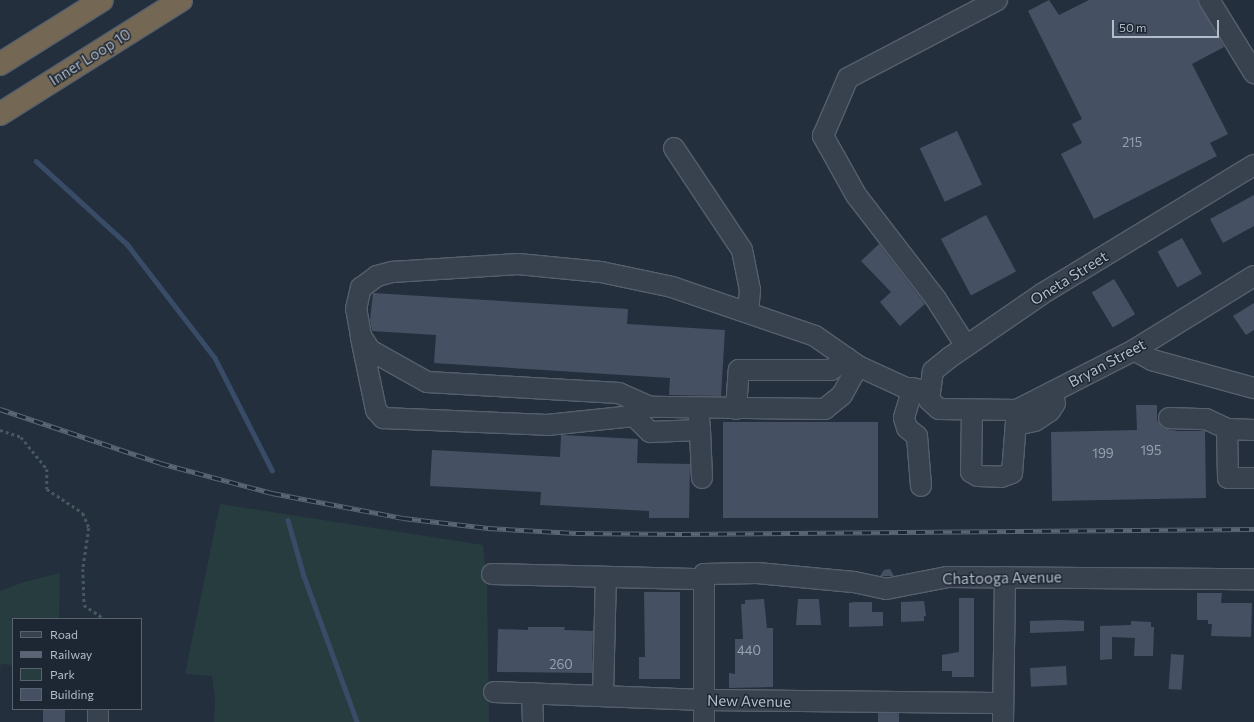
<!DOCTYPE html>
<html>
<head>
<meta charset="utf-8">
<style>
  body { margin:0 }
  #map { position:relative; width:1254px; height:722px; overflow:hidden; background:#242f3e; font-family:Commissioner,sans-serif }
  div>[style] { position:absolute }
  .green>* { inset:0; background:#263c3f }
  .stream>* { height:4.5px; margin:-2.25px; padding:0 2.25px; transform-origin:2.25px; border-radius:2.25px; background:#394c67 }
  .building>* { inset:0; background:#455162; transform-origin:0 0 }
  .path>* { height:2.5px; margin-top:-1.25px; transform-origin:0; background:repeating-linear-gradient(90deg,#44595c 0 3px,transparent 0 6px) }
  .roads { filter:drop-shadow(1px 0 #565f6c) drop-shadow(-1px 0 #565f6c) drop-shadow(0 1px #565f6c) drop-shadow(0 -1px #565f6c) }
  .minor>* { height:20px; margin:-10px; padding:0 10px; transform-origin:10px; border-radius:10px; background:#38414e }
  .highway>* { height:22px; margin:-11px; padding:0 11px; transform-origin:11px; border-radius:11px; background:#746855 }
  .rail>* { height:4.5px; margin-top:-2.25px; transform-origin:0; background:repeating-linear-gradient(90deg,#1d2633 0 9px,#5a6575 0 18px); box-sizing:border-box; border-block:1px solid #5a6575 }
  span { translate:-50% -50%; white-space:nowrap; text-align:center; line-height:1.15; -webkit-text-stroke:3px #1d2633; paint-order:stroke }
  .number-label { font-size:13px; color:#98a1af }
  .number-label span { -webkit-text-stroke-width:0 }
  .street-label { font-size:15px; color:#b4bcc9 }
  .legend { position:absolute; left:12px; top:618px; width:130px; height:92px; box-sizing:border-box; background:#1d2633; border:1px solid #59626f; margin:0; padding:5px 7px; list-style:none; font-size:12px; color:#b4bcc9 }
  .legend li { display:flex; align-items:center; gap:8px; height:20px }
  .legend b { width:20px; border:1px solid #59626f }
  .scale { position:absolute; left:1112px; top:20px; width:107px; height:18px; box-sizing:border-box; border:2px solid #b4bcc9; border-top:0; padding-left:5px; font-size:12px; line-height:14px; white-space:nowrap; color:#b4bcc9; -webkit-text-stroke:3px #1d2633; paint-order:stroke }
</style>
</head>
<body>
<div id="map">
  <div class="green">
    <i style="clip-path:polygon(220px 504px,483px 545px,487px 582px,489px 722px,214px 722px,215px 699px,212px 676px,185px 674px)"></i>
    <i style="clip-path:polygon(60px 573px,59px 619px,13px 619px,13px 665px,1px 664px,0 670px,0 591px,24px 582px)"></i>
  </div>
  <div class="stream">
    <i style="left:36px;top:161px;width:123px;rotate:42.4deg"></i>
    <i style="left:127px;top:244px;width:144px;rotate:52.3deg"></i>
    <i style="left:215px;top:358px;width:126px;rotate:63deg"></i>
    <i style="left:288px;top:520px;width:58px;rotate:74.1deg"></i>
    <i style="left:304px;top:576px;width:155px;rotate:70deg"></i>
  </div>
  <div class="building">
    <i style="clip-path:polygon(1049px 0,1059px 15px,1089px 0,1198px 0,1224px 47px,1192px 64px,1228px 134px,1210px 143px,1217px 156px,1094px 219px,1061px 154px,1082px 143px,1072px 124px,1082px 119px,1028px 11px)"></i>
    <i style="left:957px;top:131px;width:59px;height:41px;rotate:65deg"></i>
    <i style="clip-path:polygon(1254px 195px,1254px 226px,1223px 243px,1210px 219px)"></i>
    <i style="left:986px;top:215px;width:64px;height:51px;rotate:62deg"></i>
    <i style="left:1182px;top:238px;width:41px;height:28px;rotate:61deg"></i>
    <i style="clip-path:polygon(879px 244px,925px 304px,900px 326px,880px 302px,891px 292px,861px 261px)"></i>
    <i style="left:1114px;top:279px;width:41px;height:26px;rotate:59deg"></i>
    <i style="clip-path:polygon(373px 293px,628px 309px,627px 324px,725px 330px,721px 396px,669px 395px,670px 378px,434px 363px,436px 335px,372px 331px,370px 320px)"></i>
    <i style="clip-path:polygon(1254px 303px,1254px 330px,1246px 335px,1233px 316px)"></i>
    <i style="clip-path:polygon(1136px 405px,1157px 405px,1157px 421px,1163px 428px,1177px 431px,1205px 431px,1206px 498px,1052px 501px,1051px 432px,1137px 430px)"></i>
    <i style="left:723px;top:422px;width:155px;height:96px"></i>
    <i style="clip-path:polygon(561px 435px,638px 439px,637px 463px,690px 464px,689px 518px,649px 518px,649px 511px,540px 505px,541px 492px,430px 486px,432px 450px,560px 457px)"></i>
    <i style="clip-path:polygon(890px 569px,894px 576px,880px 576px,884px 570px)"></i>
    <i style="clip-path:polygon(644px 592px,680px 592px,680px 679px,639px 679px,639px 657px,645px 657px)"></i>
    <i style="clip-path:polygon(1197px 593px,1222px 593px,1221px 603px,1252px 603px,1251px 637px,1211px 636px,1212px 624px,1208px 624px,1208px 620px,1197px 620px)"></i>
    <i style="clip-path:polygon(959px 598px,974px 598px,974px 677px,952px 677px,952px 671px,942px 671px,942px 655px,959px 652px)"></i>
    <i style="clip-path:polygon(764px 599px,767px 628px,773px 628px,773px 687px,729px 688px,729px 673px,735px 674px,735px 639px,743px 639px,741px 604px,745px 604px,745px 600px)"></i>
    <i style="clip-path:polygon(798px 599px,819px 599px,821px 625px,796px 625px)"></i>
    <i style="clip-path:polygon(924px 601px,926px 616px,924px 616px,924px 621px,901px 622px,901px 602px)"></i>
    <i style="clip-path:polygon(855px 602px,872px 602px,872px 612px,883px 612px,883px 626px,849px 627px,849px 603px)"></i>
    <i style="clip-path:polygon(1061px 620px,1084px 621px,1084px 631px,1030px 633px,1030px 621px)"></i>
    <i style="clip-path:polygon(1131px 621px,1151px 622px,1151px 627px,1154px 627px,1153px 656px,1134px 656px,1135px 638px,1112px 637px,1112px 659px,1100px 660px,1100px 626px,1131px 625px)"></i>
    <i style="clip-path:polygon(528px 627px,565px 627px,564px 630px,593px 631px,592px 673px,497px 672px,498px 629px,528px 630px)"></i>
    <i style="left:1171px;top:654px;width:13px;height:35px;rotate:4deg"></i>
    <i style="left:1066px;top:666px;width:19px;height:36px;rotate:87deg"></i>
    <i style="left:43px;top:709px;width:22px;height:13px"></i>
    <i style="left:878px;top:713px;width:21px;height:9px"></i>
  </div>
  <div class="path">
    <i style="left:0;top:430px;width:22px;rotate:18deg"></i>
    <i style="left:21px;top:437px;width:41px;rotate:50.9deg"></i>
    <i style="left:47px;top:469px;width:20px;rotate:90deg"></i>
    <i style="left:47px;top:489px;width:43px;rotate:33.7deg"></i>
    <i style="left:83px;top:513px;width:16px;rotate:68deg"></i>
    <i style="left:89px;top:528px;width:41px;rotate:98.3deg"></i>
    <i style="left:83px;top:569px;width:36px;rotate:88deg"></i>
    <i style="left:84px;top:605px;width:25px;rotate:34deg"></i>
  </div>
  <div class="roads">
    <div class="minor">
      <i style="left:1209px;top:0;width:86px;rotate:58.3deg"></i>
      <i style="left:674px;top:148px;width:123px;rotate:56.3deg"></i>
      <i style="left:742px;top:250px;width:41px;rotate:78.7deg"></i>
      <i style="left:750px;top:290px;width:21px;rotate:95deg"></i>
      <i style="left:1254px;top:165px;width:248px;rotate:148.7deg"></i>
      <i style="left:1042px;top:294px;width:113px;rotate:145.5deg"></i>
      <i style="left:949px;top:358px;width:21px;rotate:141deg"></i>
      <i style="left:933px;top:371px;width:29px;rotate:98deg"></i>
      <i style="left:929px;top:400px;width:13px;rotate:42deg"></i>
      <i style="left:939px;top:409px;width:78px;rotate:0.7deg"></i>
      <i style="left:1017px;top:410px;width:131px;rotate:-27.1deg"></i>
      <i style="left:1134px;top:350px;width:141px;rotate:-31.7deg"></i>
      <i style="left:361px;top:338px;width:74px;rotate:78.2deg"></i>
      <i style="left:376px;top:410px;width:11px;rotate:49deg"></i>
      <i style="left:383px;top:418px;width:164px;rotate:2.4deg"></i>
      <i style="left:547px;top:425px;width:87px;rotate:-5.9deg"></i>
      <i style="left:634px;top:416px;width:16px;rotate:-90deg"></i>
      <i style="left:966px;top:346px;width:56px;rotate:-122.6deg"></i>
      <i style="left:936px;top:299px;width:131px;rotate:-127.6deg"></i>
      <i style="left:856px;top:195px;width:68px;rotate:-119.2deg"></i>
      <i style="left:823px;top:136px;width:63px;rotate:-66.7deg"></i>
      <i style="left:848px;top:78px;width:168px;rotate:-27.6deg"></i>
      <i style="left:1134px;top:350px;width:21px;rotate:29deg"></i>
      <i style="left:1152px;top:360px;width:106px;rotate:15.4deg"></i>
      <i style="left:858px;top:366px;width:33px;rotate:119deg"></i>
      <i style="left:842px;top:395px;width:22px;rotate:141deg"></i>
      <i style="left:825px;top:409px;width:175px;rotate:-179.3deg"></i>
      <i style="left:650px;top:407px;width:34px;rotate:-156deg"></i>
      <i style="left:619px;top:393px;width:192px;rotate:-176.7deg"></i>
      <i style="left:427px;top:382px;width:65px;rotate:-150.7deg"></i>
      <i style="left:370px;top:350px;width:17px;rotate:-123deg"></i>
      <i style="left:361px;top:336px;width:27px;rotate:-100deg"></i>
      <i style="left:356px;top:309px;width:22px;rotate:-77deg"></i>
      <i style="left:361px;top:288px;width:20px;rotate:-37deg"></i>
      <i style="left:377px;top:276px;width:16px;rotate:-15deg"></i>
      <i style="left:392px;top:272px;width:126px;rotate:-3.6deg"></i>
      <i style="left:518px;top:264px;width:83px;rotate:5.5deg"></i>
      <i style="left:601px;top:272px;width:73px;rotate:11.9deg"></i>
      <i style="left:672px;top:287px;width:151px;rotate:18.9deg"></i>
      <i style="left:815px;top:336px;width:52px;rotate:34.9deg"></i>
      <i style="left:858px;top:366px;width:53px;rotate:24.6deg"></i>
      <i style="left:906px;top:388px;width:23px;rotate:7deg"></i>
      <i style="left:913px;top:388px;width:31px;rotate:107deg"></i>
      <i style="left:904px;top:418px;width:10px;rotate:73deg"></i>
      <i style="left:907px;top:428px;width:13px;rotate:39deg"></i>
      <i style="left:917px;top:436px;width:50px;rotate:85.4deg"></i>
      <i style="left:736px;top:409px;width:39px;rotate:-86deg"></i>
      <i style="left:739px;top:370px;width:92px"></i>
      <i style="left:831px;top:370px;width:20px;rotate:-37deg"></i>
      <i style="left:972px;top:411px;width:61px;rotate:90.9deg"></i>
      <i style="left:971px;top:472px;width:8px;rotate:30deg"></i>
      <i style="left:978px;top:476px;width:23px;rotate:2deg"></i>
      <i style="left:1001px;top:477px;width:12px;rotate:-20deg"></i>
      <i style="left:1012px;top:473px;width:63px;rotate:-85.5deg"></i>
      <i style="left:634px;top:416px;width:23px;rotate:45deg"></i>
      <i style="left:650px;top:432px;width:50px;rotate:-2.3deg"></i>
      <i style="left:700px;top:430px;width:22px;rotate:-95deg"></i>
      <i style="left:1169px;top:418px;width:37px;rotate:2deg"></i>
      <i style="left:1206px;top:419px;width:23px;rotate:25deg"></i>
      <i style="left:1227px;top:429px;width:27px;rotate:2deg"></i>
      <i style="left:1016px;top:425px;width:19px;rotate:-12deg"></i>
      <i style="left:1035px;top:421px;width:18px;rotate:-34deg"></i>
      <i style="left:1050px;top:411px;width:9px;rotate:-58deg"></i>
      <i style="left:1055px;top:403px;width:11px;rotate:-112deg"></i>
      <i style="left:1227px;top:429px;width:49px;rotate:88.8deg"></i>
      <i style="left:1228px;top:478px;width:26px"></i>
      <i style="left:700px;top:430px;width:48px;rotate:87.6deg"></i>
      <i style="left:492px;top:574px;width:212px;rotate:1.4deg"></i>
      <i style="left:494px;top:692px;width:210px;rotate:2.2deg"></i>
      <i style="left:704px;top:700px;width:299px;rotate:0.6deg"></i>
      <i style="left:532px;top:693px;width:29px;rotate:88deg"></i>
      <i style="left:603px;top:696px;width:119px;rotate:-88.6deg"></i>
      <i style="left:98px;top:709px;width:13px;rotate:90deg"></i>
      <i style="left:704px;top:722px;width:148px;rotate:-90deg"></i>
      <i style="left:704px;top:574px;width:53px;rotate:-1.1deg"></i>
      <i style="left:757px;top:573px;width:97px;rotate:5.3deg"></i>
      <i style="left:854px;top:582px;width:33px;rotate:12deg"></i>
      <i style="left:886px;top:589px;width:62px;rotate:-11.1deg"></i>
      <i style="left:947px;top:577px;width:307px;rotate:0.4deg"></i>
      <i style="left:1003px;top:722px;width:145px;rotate:-89.2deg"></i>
    </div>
    <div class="highway">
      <i style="left:0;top:64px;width:120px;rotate:-32.1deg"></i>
      <i style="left:0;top:114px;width:214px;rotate:-32.2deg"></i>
    </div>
  </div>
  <div class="rail">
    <i style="left:0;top:409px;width:169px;rotate:18.6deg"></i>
    <i style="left:160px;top:463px;width:116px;rotate:15deg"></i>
    <i style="left:272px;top:493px;width:133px;rotate:10.8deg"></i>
    <i style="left:403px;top:518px;width:86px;rotate:6.7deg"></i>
    <i style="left:488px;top:528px;width:88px;rotate:3.3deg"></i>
    <i style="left:576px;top:533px;width:106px;rotate:0.5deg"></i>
    <i style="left:682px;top:534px;width:572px;rotate:-0.5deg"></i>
  </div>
  <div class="number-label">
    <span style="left:1132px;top:142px">215</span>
    <span style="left:1151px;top:450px">195</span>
    <span style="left:1103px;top:453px">199</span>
    <span style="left:749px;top:650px">440</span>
    <span style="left:561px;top:664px">260</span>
  </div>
  <div class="street-label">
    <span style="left:90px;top:57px;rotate:-32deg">Inner Loop 10</span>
    <span style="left:1069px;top:278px;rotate:-32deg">Oneta Street</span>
    <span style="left:1107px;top:363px;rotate:-28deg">Bryan Street</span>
    <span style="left:1002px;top:578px;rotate:-1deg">Chatooga Avenue</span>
    <span style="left:749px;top:701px;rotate:1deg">New Avenue</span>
  </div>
  <ul class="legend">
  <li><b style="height:5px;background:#38414e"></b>Road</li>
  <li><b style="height:5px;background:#5a6575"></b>Railway</li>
  <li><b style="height:11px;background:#263c3f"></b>Park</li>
  <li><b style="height:11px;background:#455162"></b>Building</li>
  </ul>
  <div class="scale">50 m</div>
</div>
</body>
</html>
